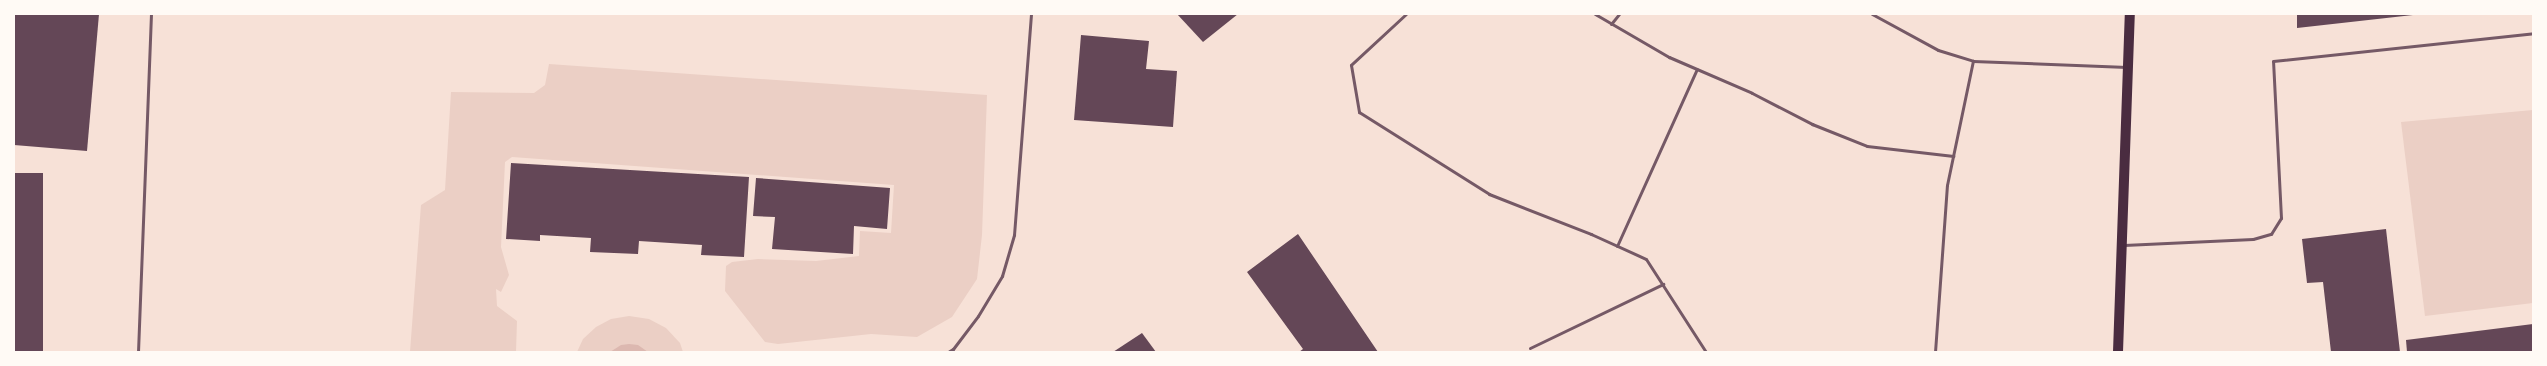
<!DOCTYPE html>
<html>
<head>
<meta charset="utf-8">
<style>
  body { margin:0 }
  #map { position:relative; width:2547px; height:366px; overflow:hidden; background:#f7e1d7; font-family:Karla,sans-serif }
  div>[style] { position:absolute }
  .green>* { inset:0; background:#ebcfc5 }
  .water>* { inset:0; background:#dcb8b0 }
  .building>* { inset:0; background:#644757; transform-origin:0 0 }
  .service>* { height:3px; margin:-1.5px; padding:0 1.5px; transform-origin:1.5px; border-radius:1.5px; background:#755966 }
  .primary>* { height:10px; margin:-5px; padding:0 5px; transform-origin:5px; border-radius:5px; background:#4a2c40 }
  span { translate:-50% -50%; white-space:nowrap; text-align:center; line-height:1.15; -webkit-text-stroke:4px #fffaf5; paint-order:stroke }
  .frame { position:absolute; inset:0; border:15px solid #fffaf5; pointer-events:none }
</style>
</head>
<body>
<div id="map">
  <div class="green">
    <i style="clip-path:polygon(549px 64px,987px 95px,982px 235px,977px 279px,952px 317px,917px 337px,871px 334px,778px 344px,765px 342px,725px 291px,726px 266px,732px 262px,758px 259px,816px 261px,859px 256px,860px 231px,891px 233px,894px 185px,512px 157px,505px 162px,501px 247px,509px 275px,501px 292px,496px 289px,497px 306px,517px 321px,516px 352px,410px 352px,421px 205px,445px 190px,451px 92px,534px 93px,545px 85px)"></i>
    <i style="clip-path:polygon(2533px 110px,2533px 303px,2425px 316px,2401px 122px)"></i>
    <i style="clip-path:polygon(629px 316px,649px 319px,666px 328px,680px 343px,683px 352px,577px 352px,583px 339px,596px 327px,611px 319px)"></i>
  </div>
  <div class="water">
    <i style="clip-path:polygon(629px 344px,638px 345px,648px 352px,610px 352px,621px 345px)"></i>
  </div>
  <div class="building">
    <i style="clip-path:polygon(14px 14px,99px 14px,87px 151px,14px 145px)"></i>
    <i style="clip-path:polygon(1177px 14px,1238px 14px,1203px 42px)"></i>
    <i style="clip-path:polygon(2297px 14px,2413px 14px,2413px 15px,2297px 28px)"></i>
    <i style="clip-path:polygon(1081px 35px,1149px 41px,1146px 69px,1177px 71px,1173px 127px,1074px 120px)"></i>
    <i style="clip-path:polygon(511px 163px,749px 177px,744px 257px,701px 255px,702px 245px,639px 241px,638px 254px,590px 252px,591px 238px,540px 235px,540px 241px,506px 239px)"></i>
    <i style="left:14px;top:173px;width:29px;height:179px"></i>
    <i style="clip-path:polygon(756px 178px,890px 188px,887px 229px,854px 226px,853px 254px,772px 249px,775px 217px,753px 216px)"></i>
    <i style="clip-path:polygon(2386px 229px,2400px 352px,2331px 352px,2323px 282px,2307px 283px,2302px 239px)"></i>
    <i style="clip-path:polygon(1298px 234px,1378px 352px,1299px 352px,1303px 349px,1247px 272px)"></i>
    <i style="clip-path:polygon(2533px 324px,2533px 352px,2407px 352px,2406px 340px)"></i>
    <i style="clip-path:polygon(1142px 333px,1156px 352px,1113px 352px)"></i>
  </div>
  <div class="service">
    <i style="left:1406px;top:14px;width:75px;rotate:137.2deg"></i>
    <i style="left:1351px;top:65px;width:48px;rotate:80.3deg"></i>
    <i style="left:1359px;top:112px;width:154px;rotate:32.2deg"></i>
    <i style="left:1489px;top:194px;width:110px;rotate:21.4deg"></i>
    <i style="left:1591px;top:234px;width:60px;rotate:24.4deg"></i>
    <i style="left:1646px;top:259px;width:111px;rotate:57.2deg"></i>
    <i style="left:1595px;top:14px;width:86px;rotate:30.2deg"></i>
    <i style="left:1669px;top:57px;width:90px;rotate:23.4deg"></i>
    <i style="left:1752px;top:93px;width:68px;rotate:27.3deg"></i>
    <i style="left:1812px;top:124px;width:59px;rotate:21.8deg"></i>
    <i style="left:1867px;top:146px;width:87px;rotate:6.6deg"></i>
    <i style="left:1872px;top:14px;width:75px;rotate:28.6deg"></i>
    <i style="left:1938px;top:50px;width:37px;rotate:17deg"></i>
    <i style="left:1973px;top:61px;width:154px;rotate:2.2deg"></i>
    <i style="left:1611px;top:24px;width:13px;rotate:-51deg"></i>
    <i style="left:2124px;top:245px;width:129px;rotate:-2.7deg"></i>
    <i style="left:2253px;top:239px;width:19px;rotate:-16deg"></i>
    <i style="left:2271px;top:234px;width:19px;rotate:-58deg"></i>
    <i style="left:2281px;top:218px;width:157px;rotate:-92.9deg"></i>
    <i style="left:2273px;top:61px;width:262px;rotate:-6.1deg"></i>
    <i style="left:1617px;top:246px;width:194px;rotate:-65.7deg"></i>
    <i style="left:1530px;top:348px;width:148px;rotate:-25.7deg"></i>
    <i style="left:138px;top:352px;width:338px;rotate:-87.8deg"></i>
    <i style="left:948px;top:352px;width:6px;rotate:-31deg"></i>
    <i style="left:953px;top:349px;width:41px;rotate:-52.9deg"></i>
    <i style="left:978px;top:316px;width:47px;rotate:-59deg"></i>
    <i style="left:1002px;top:276px;width:43px;rotate:-73.7deg"></i>
    <i style="left:1014px;top:235px;width:222px;rotate:-85.6deg"></i>
    <i style="left:1935px;top:352px;width:167px;rotate:-85.9deg"></i>
    <i style="left:1947px;top:185px;width:127px;rotate:-78.2deg"></i>
  </div>
  <div class="primary">
    <i style="left:2118px;top:352px;width:338px;rotate:-88deg"></i>
  </div>
  <div class="frame"></div>
</div>
</body>
</html>
